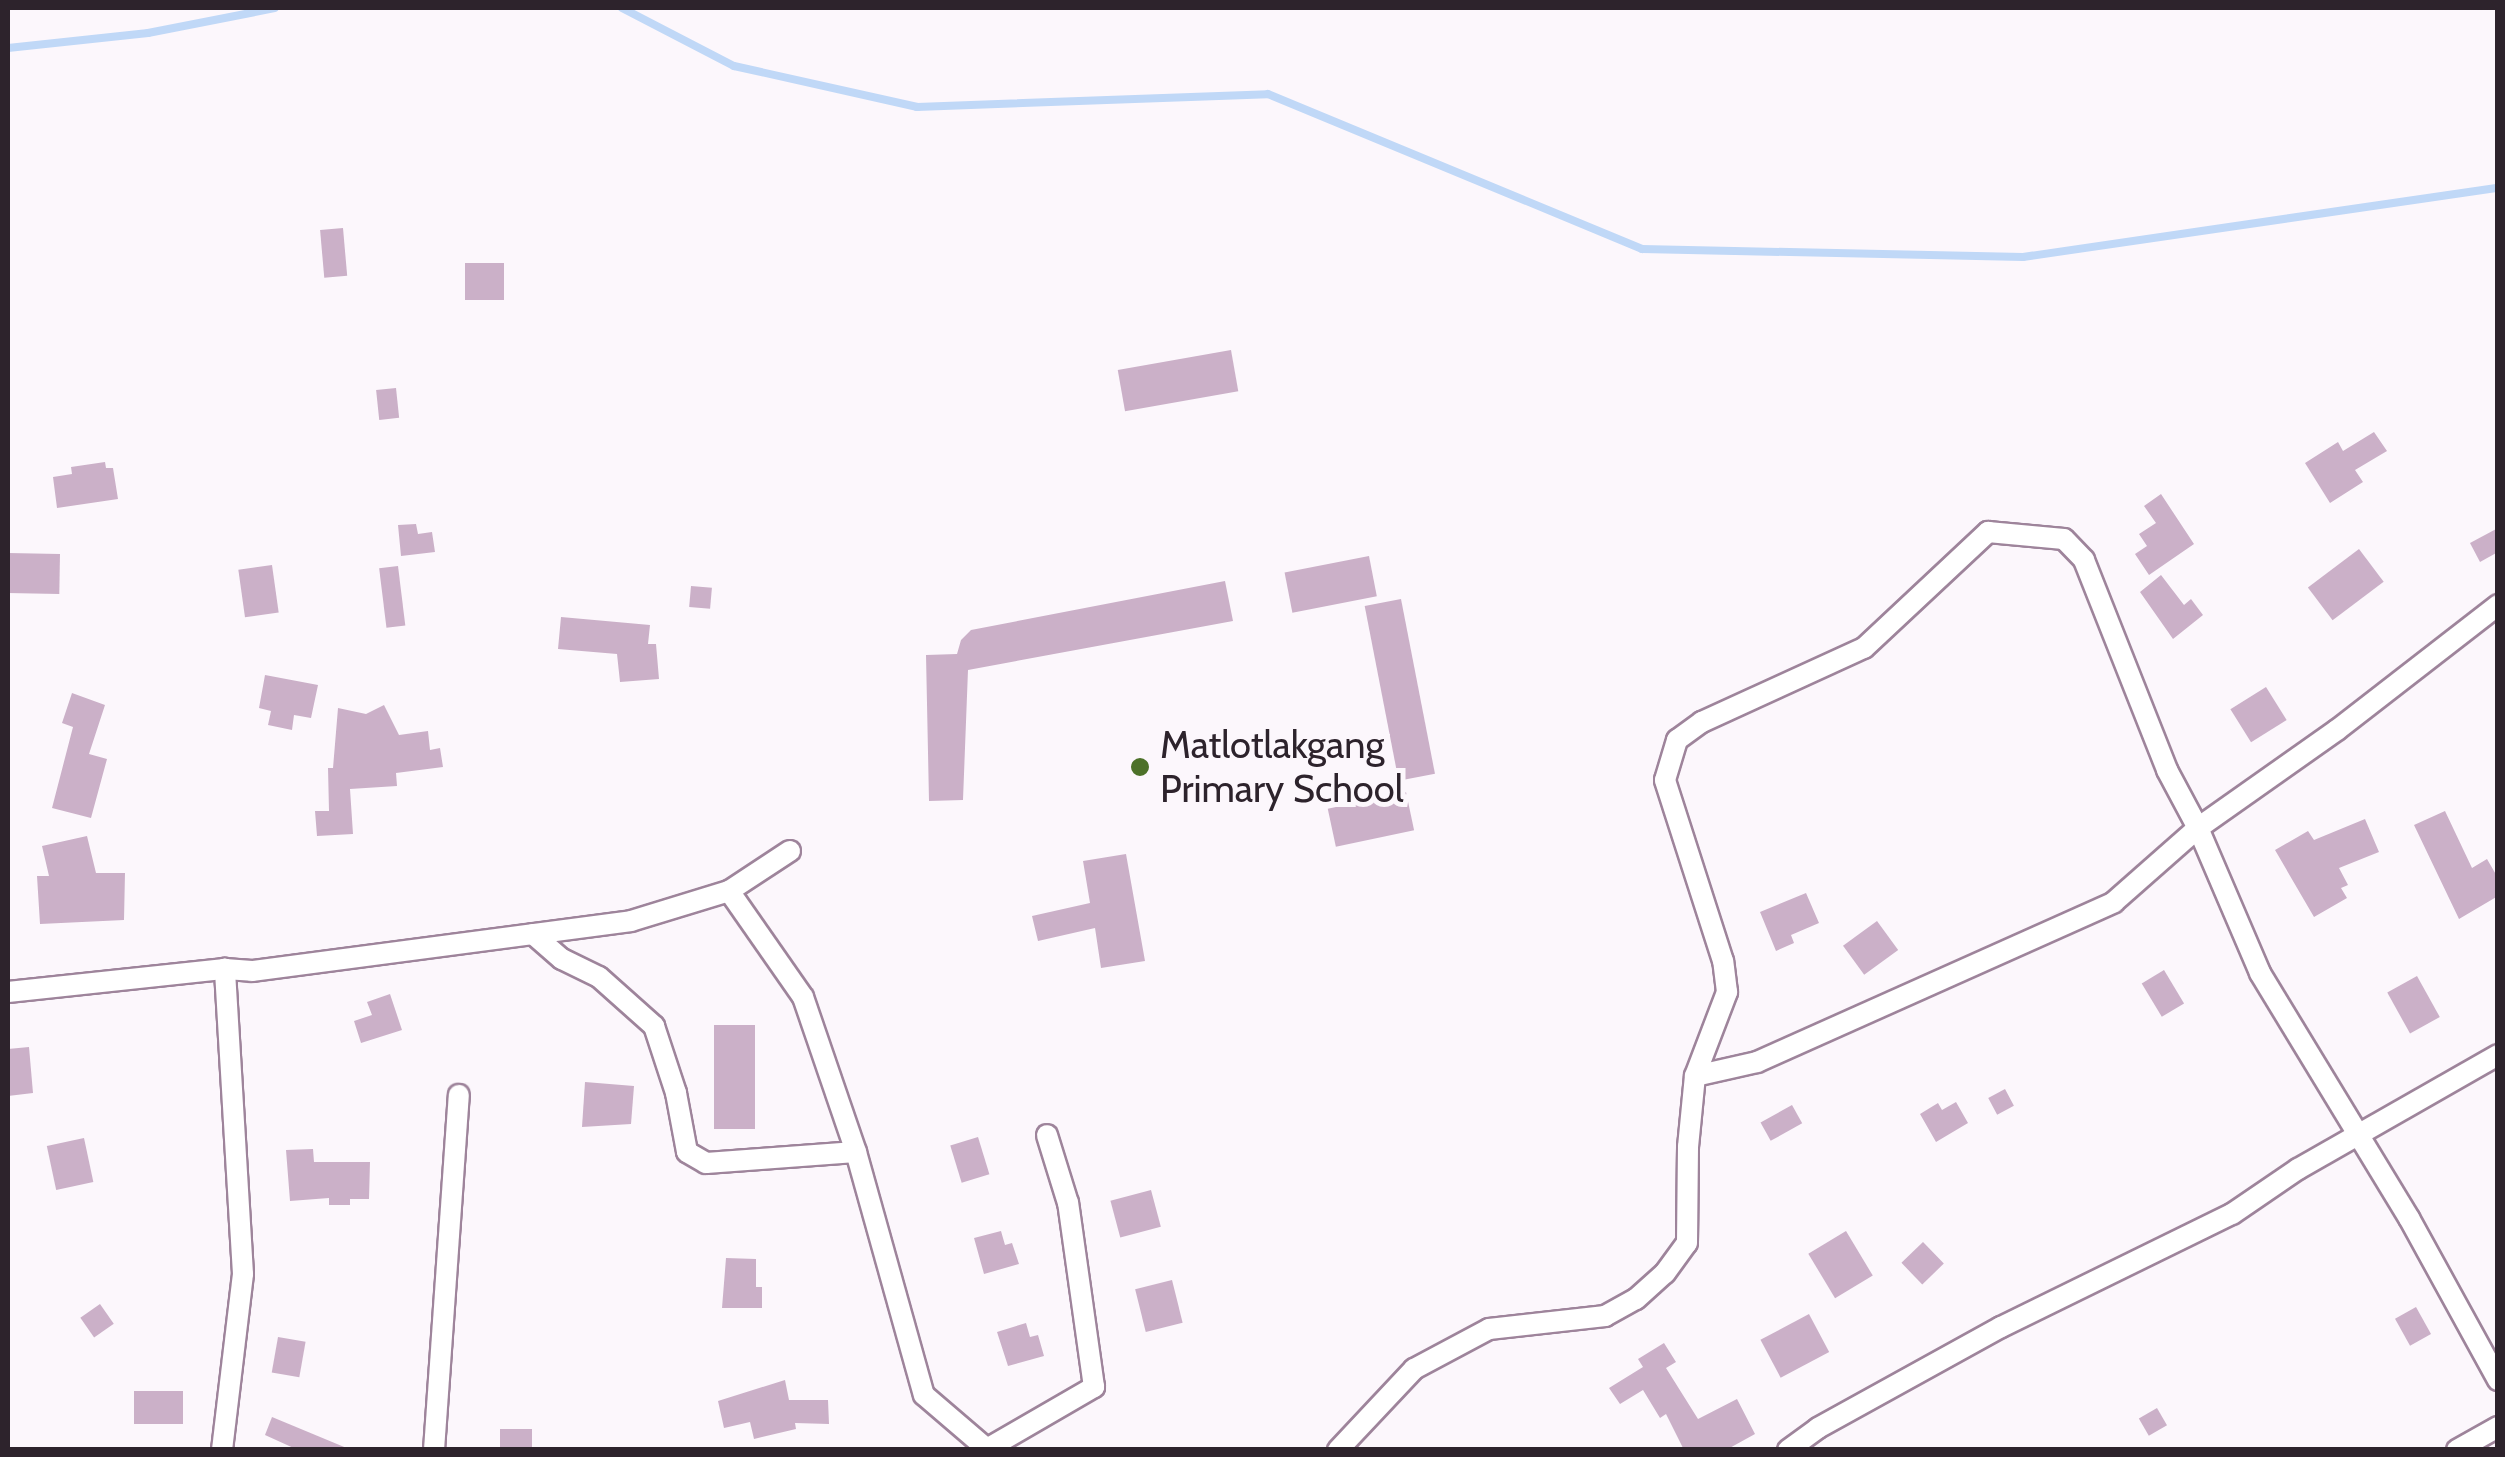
<!DOCTYPE html>
<html>
<head>
<meta charset="utf-8">
<style>
  body { margin:0 }
  #map { position:relative; width:2505px; height:1457px; overflow:hidden; background:#fcf7fc; font-family:Cabin,sans-serif }
  div>[style] { position:absolute }
  .stream>* { height:8px; margin:-4px; padding:0 4px; transform-origin:4px; border-radius:4px; background:#c0d8f7 }
  .building>* { inset:0; background:#cbb0c8; transform-origin:0 0 }
  .roads { filter:drop-shadow(2px 0 #9e849b) drop-shadow(-2px 0 #9e849b) drop-shadow(0 2px #9e849b) drop-shadow(0 -2px #9e849b) }
  .minor>* { height:20px; margin:-10px; padding:0 10px; transform-origin:10px; border-radius:10px; background:#fff }
  .dots>* { width:28px; height:28px; translate:-50% -50%; box-sizing:border-box; border:5px solid #fcf7fc; border-radius:50% }
  span { translate:-50% -50%; white-space:nowrap; text-align:center; line-height:1.15; -webkit-text-stroke:10px #fcf7fc; paint-order:stroke }
  .poi-label { font-size:38px; color:#2d232c }
  .left { translate:0 -50%; text-align:left }
  .frame { position:absolute; inset:0; border:10px solid #2d232c; pointer-events:none }
</style>
</head>
<body>
<div id="map">
  <div class="stream">
    <i style="left:622px;top:8px;width:126px;rotate:27.4deg"></i>
    <i style="left:734px;top:66px;width:188px;rotate:12.6deg"></i>
    <i style="left:917px;top:107px;width:351px;rotate:-2.1deg"></i>
    <i style="left:1268px;top:94px;width:405px;rotate:22.5deg"></i>
    <i style="left:1642px;top:249px;width:381px;rotate:1.2deg"></i>
    <i style="left:2023px;top:257px;width:480px;rotate:-8.3deg"></i>
    <i style="left:8px;top:48px;width:141px;rotate:-6.1deg"></i>
    <i style="left:148px;top:33px;width:129px;rotate:-11.1deg"></i>
  </div>
  <div class="building">
    <i style="left:343px;top:228px;width:48px;height:23px;rotate:85deg"></i>
    <i style="left:465px;top:263px;width:39px;height:37px"></i>
    <i style="left:1231px;top:350px;width:42px;height:115px;rotate:80deg"></i>
    <i style="left:396px;top:388px;width:30px;height:20px;rotate:84deg"></i>
    <i style="clip-path:polygon(2374px 432px,2387px 451px,2355px 470px,2363px 482px,2330px 503px,2305px 463px,2338px 442px,2343px 451px)"></i>
    <i style="clip-path:polygon(105px 462px,106px 468px,113px 468px,118px 499px,57px 508px,53px 477px,72px 474px,71px 467px)"></i>
    <i style="clip-path:polygon(2161px 494px,2194px 544px,2149px 575px,2135px 554px,2147px 546px,2139px 534px,2156px 523px,2144px 506px)"></i>
    <i style="clip-path:polygon(416px 524px,418px 534px,432px 532px,435px 552px,401px 556px,398px 525px)"></i>
    <i style="clip-path:polygon(2498px 528px,2498px 552px,2480px 562px,2470px 543px)"></i>
    <i style="left:2359px;top:549px;width:41px;height:64px;rotate:53deg"></i>
    <i style="left:8px;top:553px;width:52px;height:40px;rotate:1deg"></i>
    <i style="left:1369px;top:556px;width:41px;height:86px;rotate:79deg"></i>
    <i style="left:272px;top:565px;width:48px;height:34px;rotate:82deg"></i>
    <i style="left:398px;top:566px;width:60px;height:19px;rotate:83deg"></i>
    <i style="clip-path:polygon(2161px 575px,2184px 605px,2191px 599px,2203px 615px,2173px 639px,2140px 592px)"></i>
    <i style="clip-path:polygon(1225px 581px,1233px 621px,968px 670px,963px 800px,929px 801px,926px 655px,957px 654px,961px 640px,971px 630px)"></i>
    <i style="left:691px;top:586px;width:21px;height:21px;rotate:5deg"></i>
    <i style="left:1401px;top:599px;width:178px;height:37px;rotate:79deg"></i>
    <i style="clip-path:polygon(561px 617px,650px 625px,648px 644px,656px 644px,659px 679px,620px 682px,617px 654px,558px 649px)"></i>
    <i style="clip-path:polygon(265px 675px,318px 685px,311px 718px,294px 715px,292px 730px,268px 725px,271px 711px,259px 708px)"></i>
    <i style="left:2266px;top:687px;width:39px;height:42px;rotate:58deg"></i>
    <i style="clip-path:polygon(72px 693px,105px 705px,89px 754px,107px 759px,91px 818px,52px 808px,73px 727px,62px 723px)"></i>
    <i style="clip-path:polygon(384px 705px,399px 735px,428px 731px,430px 750px,440px 748px,443px 767px,396px 773px,397px 786px,350px 789px,353px 834px,317px 836px,315px 811px,329px 811px,328px 768px,333px 768px,338px 708px,366px 714px)"></i>
    <i style="left:1406px;top:792px;width:39px;height:80px;rotate:78deg"></i>
    <i style="clip-path:polygon(2445px 811px,2472px 868px,2487px 859px,2498px 878px,2498px 896px,2459px 919px,2414px 825px)"></i>
    <i style="clip-path:polygon(2365px 819px,2379px 852px,2339px 868px,2348px 885px,2341px 888px,2347px 898px,2314px 917px,2275px 850px,2308px 831px,2314px 840px)"></i>
    <i style="clip-path:polygon(87px 836px,96px 873px,125px 873px,124px 920px,40px 924px,37px 876px,49px 876px,42px 846px)"></i>
    <i style="clip-path:polygon(1126px 854px,1145px 961px,1101px 968px,1095px 928px,1038px 941px,1032px 916px,1090px 903px,1083px 861px)"></i>
    <i style="clip-path:polygon(1806px 893px,1819px 923px,1791px 935px,1794px 943px,1776px 951px,1760px 912px)"></i>
    <i style="left:1877px;top:921px;width:36px;height:42px;rotate:54deg"></i>
    <i style="left:2164px;top:970px;width:39px;height:26px;rotate:59deg"></i>
    <i style="left:2417px;top:976px;width:47px;height:34px;rotate:61deg"></i>
    <i style="clip-path:polygon(390px 994px,402px 1030px,361px 1043px,354px 1021px,372px 1015px,367px 1002px)"></i>
    <i style="left:714px;top:1025px;width:41px;height:104px"></i>
    <i style="clip-path:polygon(29px 1047px,33px 1093px,8px 1096px,8px 1049px)"></i>
    <i style="clip-path:polygon(585px 1082px,634px 1086px,631px 1124px,582px 1127px)"></i>
    <i style="left:2005px;top:1089px;width:19px;height:19px;rotate:62deg"></i>
    <i style="clip-path:polygon(1956px 1102px,1968px 1123px,1936px 1142px,1920px 1114px,1938px 1103px,1942px 1110px)"></i>
    <i style="left:1792px;top:1105px;width:21px;height:36px;rotate:61deg"></i>
    <i style="left:978px;top:1137px;width:39px;height:29px;rotate:73deg"></i>
    <i style="left:84px;top:1138px;width:45px;height:38px;rotate:78deg"></i>
    <i style="clip-path:polygon(313px 1149px,314px 1162px,370px 1162px,369px 1199px,350px 1199px,350px 1205px,329px 1205px,329px 1198px,290px 1201px,286px 1150px)"></i>
    <i style="left:1151px;top:1190px;width:38px;height:42px;rotate:75deg"></i>
    <i style="clip-path:polygon(1001px 1231px,1005px 1245px,1012px 1243px,1019px 1264px,984px 1274px,974px 1238px)"></i>
    <i style="left:1846px;top:1231px;width:52px;height:44px;rotate:59deg"></i>
    <i style="left:1923px;top:1242px;width:30px;height:30px;rotate:46deg"></i>
    <i style="clip-path:polygon(726px 1258px,756px 1259px,756px 1287px,762px 1287px,762px 1308px,722px 1308px)"></i>
    <i style="left:1172px;top:1280px;width:44px;height:38px;rotate:76deg"></i>
    <i style="left:100px;top:1304px;width:24px;height:24px;rotate:55deg"></i>
    <i style="left:2416px;top:1307px;width:31px;height:24px;rotate:61deg"></i>
    <i style="left:1809px;top:1314px;width:43px;height:55px;rotate:62deg"></i>
    <i style="clip-path:polygon(1026px 1323px,1030px 1337px,1038px 1335px,1044px 1356px,1008px 1366px,997px 1332px)"></i>
    <i style="left:278px;top:1337px;width:28px;height:36px;rotate:10deg"></i>
    <i style="clip-path:polygon(1664px 1343px,1676px 1362px,1666px 1368px,1698px 1419px,1737px 1399px,1755px 1434px,1726px 1450px,1684px 1450px,1666px 1414px,1660px 1418px,1643px 1390px,1620px 1404px,1609px 1388px,1643px 1367px,1638px 1359px)"></i>
    <i style="clip-path:polygon(785px 1380px,789px 1400px,828px 1400px,829px 1424px,795px 1423px,796px 1429px,754px 1439px,750px 1422px,724px 1428px,718px 1401px)"></i>
    <i style="left:134px;top:1391px;width:49px;height:33px"></i>
    <i style="left:2157px;top:1408px;width:20px;height:21px;rotate:60deg"></i>
    <i style="clip-path:polygon(272px 1417px,349px 1449px,349px 1450px,298px 1450px,265px 1435px)"></i>
    <i style="left:532px;top:1429px;width:21px;height:32px;rotate:90deg"></i>
  </div>
  <div class="roads">
    <div class="minor">
      <i style="left:729px;top:891px;width:129px;rotate:55.1deg"></i>
      <i style="left:803px;top:997px;width:164px;rotate:71.1deg"></i>
      <i style="left:856px;top:1152px;width:252px;rotate:74.4deg"></i>
      <i style="left:924px;top:1395px;width:83px;rotate:40.6deg"></i>
      <i style="left:987px;top:1449px;width:124px;rotate:-30.1deg"></i>
      <i style="left:1094px;top:1387px;width:186px;rotate:-98deg"></i>
      <i style="left:1068px;top:1203px;width:71px;rotate:-107.2deg"></i>
      <i style="left:533px;top:934px;width:38px;rotate:41deg"></i>
      <i style="left:562px;top:959px;width:41px;rotate:25.9deg"></i>
      <i style="left:599px;top:977px;width:74px;rotate:41.7deg"></i>
      <i style="left:654px;top:1026px;width:71px;rotate:71.8deg"></i>
      <i style="left:676px;top:1093px;width:60px;rotate:79.4deg"></i>
      <i style="left:687px;top:1152px;width:22px;rotate:30deg"></i>
      <i style="left:706px;top:1163px;width:150px;rotate:-4.2deg"></i>
      <i style="left:8px;top:992px;width:218px;rotate:-6.1deg"></i>
      <i style="left:225px;top:969px;width:27px;rotate:4deg"></i>
      <i style="left:252px;top:971px;width:382px;rotate:-7.5deg"></i>
      <i style="left:631px;top:921px;width:102px;rotate:-17deg"></i>
      <i style="left:729px;top:891px;width:73px;rotate:-33.3deg"></i>
      <i style="left:1695px;top:1076px;width:64px;rotate:-12.7deg"></i>
      <i style="left:1757px;top:1062px;width:391px;rotate:-24.1deg"></i>
      <i style="left:2114px;top:902px;width:112px;rotate:-41.4deg"></i>
      <i style="left:2198px;top:828px;width:170px;rotate:-35.2deg"></i>
      <i style="left:2337px;top:730px;width:204px;rotate:-37.8deg"></i>
      <i style="left:222px;top:1450px;width:177px;rotate:-83.2deg"></i>
      <i style="left:243px;top:1274px;width:306px;rotate:-93.4deg"></i>
      <i style="left:434px;top:1450px;width:356px;rotate:-86deg"></i>
      <i style="left:1338px;top:1450px;width:111px;rotate:-46.8deg"></i>
      <i style="left:1414px;top:1369px;width:85px;rotate:-28.1deg"></i>
      <i style="left:1489px;top:1329px;width:117px;rotate:-6.4deg"></i>
      <i style="left:1605px;top:1316px;width:35px;rotate:-29deg"></i>
      <i style="left:1636px;top:1299px;width:39px;rotate:-42deg"></i>
      <i style="left:1665px;top:1273px;width:37px;rotate:-54deg"></i>
      <i style="left:1687px;top:1243px;width:96px;rotate:-89.4deg"></i>
      <i style="left:1688px;top:1147px;width:71px;rotate:-84.4deg"></i>
      <i style="left:1695px;top:1076px;width:90px;rotate:-69.1deg"></i>
      <i style="left:1727px;top:992px;width:31px;rotate:-97deg"></i>
      <i style="left:1723px;top:961px;width:190px;rotate:-107.8deg"></i>
      <i style="left:1665px;top:780px;width:42px;rotate:-73.3deg"></i>
      <i style="left:1677px;top:740px;width:31px;rotate:-36deg"></i>
      <i style="left:1702px;top:722px;width:178px;rotate:-24.6deg"></i>
      <i style="left:1864px;top:648px;width:170px;rotate:-43.1deg"></i>
      <i style="left:1988px;top:532px;width:76px;rotate:5.3deg"></i>
      <i style="left:2064px;top:539px;width:29px;rotate:46deg"></i>
      <i style="left:2084px;top:560px;width:226px;rotate:68.4deg"></i>
      <i style="left:2167px;top:770px;width:66px;rotate:61.9deg"></i>
      <i style="left:2198px;top:828px;width:158px;rotate:66.8deg"></i>
      <i style="left:2260px;top:973px;width:287px;rotate:58.7deg"></i>
      <i style="left:2409px;top:1218px;width:185px;rotate:61.2deg"></i>
      <i style="left:1788px;top:1450px;width:37px;rotate:-36deg"></i>
      <i style="left:1818px;top:1428px;width:209px;rotate:-28.9deg"></i>
      <i style="left:2001px;top:1327px;width:257px;rotate:-26.1deg"></i>
      <i style="left:2232px;top:1214px;width:80px;rotate:-34.3deg"></i>
      <i style="left:2298px;top:1169px;width:230px;rotate:-29.7deg"></i>
      <i style="left:2457px;top:1450px;width:47px;rotate:-29.3deg"></i>
    </div>
  </div>
  <div class="dots">
    <i style="left:1140px;top:767px;background:#4d7129"></i>
  </div>
  <div class="poi-label">
    <span class="left" style="left:1160px;top:767px">Matlotlakgang<br>Primary School</span>
  </div>
  <div class="frame"></div>
</div>
</body>
</html>
